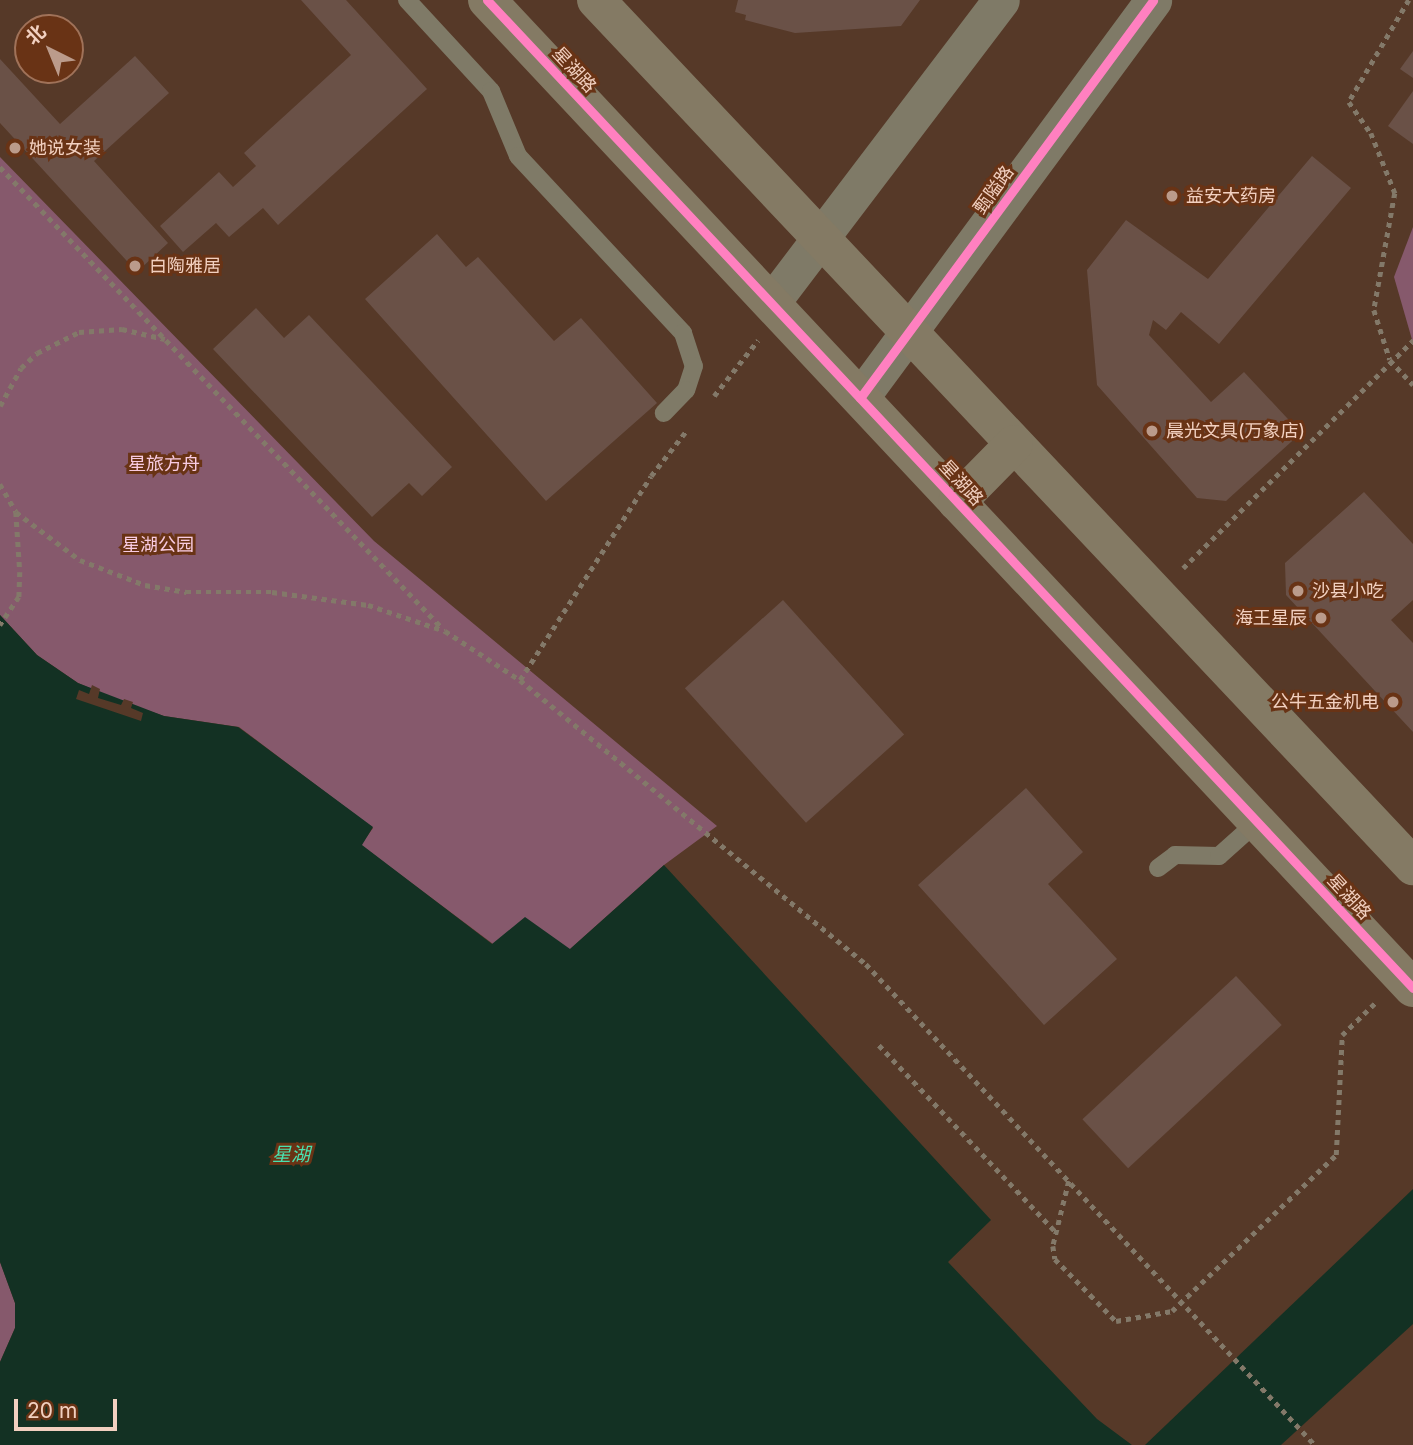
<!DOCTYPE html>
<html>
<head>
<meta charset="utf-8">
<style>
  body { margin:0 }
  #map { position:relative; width:1413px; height:1445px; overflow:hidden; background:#563928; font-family:Inter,"Noto Sans SC",sans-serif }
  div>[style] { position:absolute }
  .green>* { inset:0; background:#86596c }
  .water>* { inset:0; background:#133123 }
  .pier>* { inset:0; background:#563928 }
  .building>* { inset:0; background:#6a5147; transform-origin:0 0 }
  .path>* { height:4.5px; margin-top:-2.25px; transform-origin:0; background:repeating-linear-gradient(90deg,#837969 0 5px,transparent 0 10px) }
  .lane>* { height:18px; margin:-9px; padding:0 9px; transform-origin:9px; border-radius:9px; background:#7f7a67 }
  .street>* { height:37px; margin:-18.5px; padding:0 18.5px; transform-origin:18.5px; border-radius:18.5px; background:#7f7a67 }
  .secondary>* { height:38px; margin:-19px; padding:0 19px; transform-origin:19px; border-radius:19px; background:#847a64 }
  .cycleway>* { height:9px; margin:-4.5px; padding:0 4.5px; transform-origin:4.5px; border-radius:4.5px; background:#ff80c0 }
  .dots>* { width:19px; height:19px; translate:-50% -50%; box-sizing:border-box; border:4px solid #693315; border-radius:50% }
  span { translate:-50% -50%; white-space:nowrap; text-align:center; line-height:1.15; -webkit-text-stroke:6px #693315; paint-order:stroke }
  .street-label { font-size:18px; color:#f2d0c0 }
  .poi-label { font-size:18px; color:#f2d0c0 }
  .left { translate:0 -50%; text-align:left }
  .right { translate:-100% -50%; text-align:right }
  .park-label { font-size:18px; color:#f8cbe1 }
  .water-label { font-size:19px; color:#49e1af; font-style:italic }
  .north { position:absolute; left:14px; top:14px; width:70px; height:70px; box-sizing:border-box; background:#693315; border:2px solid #a07259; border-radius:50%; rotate:317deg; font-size:19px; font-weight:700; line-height:28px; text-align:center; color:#f2d0c0 }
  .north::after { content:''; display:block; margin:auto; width:24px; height:32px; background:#bb9b8b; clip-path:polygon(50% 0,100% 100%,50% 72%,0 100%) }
  .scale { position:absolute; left:14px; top:1399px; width:103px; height:32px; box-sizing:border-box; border:4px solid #f2d0c0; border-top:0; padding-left:9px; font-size:21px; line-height:24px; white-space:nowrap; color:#f2d0c0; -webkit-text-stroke:5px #693315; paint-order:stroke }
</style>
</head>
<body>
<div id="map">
  <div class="green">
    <i style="clip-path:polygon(0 157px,374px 541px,717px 826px,664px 865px,569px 950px,525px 918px,493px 944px,361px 845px,373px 828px,239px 727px,164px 716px,120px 701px,78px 683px,37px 655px,0 615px)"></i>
    <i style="clip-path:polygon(1413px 227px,1413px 343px,1394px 277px)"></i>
    <i style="clip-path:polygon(0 1262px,15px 1303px,15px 1328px,0 1362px)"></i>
  </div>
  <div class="water">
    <i style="clip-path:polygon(0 615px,37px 655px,78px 683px,164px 716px,238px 727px,373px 827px,362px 845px,492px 944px,525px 917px,570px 949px,664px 865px,991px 1220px,948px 1262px,1097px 1419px,1132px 1445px,0 1445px,0 1362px,15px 1328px,15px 1303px,0 1262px)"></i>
    <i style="clip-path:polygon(1413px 1189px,1413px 1324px,1281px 1445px,1145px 1445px)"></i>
  </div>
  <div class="pier">
    <i style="clip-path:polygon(92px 685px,100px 689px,98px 698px,121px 705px,124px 699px,133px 702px,131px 708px,143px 713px,141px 721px,76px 699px,79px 690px,89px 694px)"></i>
  </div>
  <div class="building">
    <i style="clip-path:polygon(301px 0,346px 0,427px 89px,278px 225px,263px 208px,229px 237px,216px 223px,183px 252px,160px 226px,219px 172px,233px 187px,256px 166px,244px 153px,351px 55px)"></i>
    <i style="clip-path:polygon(738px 0,920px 0,901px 26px,795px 33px,745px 20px,746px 15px,735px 12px)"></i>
    <i style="clip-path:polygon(1413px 51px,1413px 78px,1400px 69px)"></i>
    <i style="clip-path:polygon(135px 56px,169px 93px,94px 161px,168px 243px,137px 272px,0 123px,0 59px,60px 124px)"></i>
    <i style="clip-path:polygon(1413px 91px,1413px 144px,1388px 126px)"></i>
    <i style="clip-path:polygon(1312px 156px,1351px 188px,1219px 344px,1181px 312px,1166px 330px,1153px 320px,1149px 335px,1211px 402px,1244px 372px,1301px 433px,1226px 501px,1197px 498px,1097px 385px,1087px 270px,1126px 220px,1208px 279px)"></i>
    <i style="clip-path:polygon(437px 234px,466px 267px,478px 257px,554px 341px,581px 318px,657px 403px,546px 501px,365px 299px)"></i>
    <i style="clip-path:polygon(256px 308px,284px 338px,309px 315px,452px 467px,422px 496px,409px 483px,372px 517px,213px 349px)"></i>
    <i style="clip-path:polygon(1364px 492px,1413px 544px,1413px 600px,1391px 620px,1413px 643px,1413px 732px,1286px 595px,1285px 563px)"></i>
    <i style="left:783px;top:600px;width:181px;height:132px;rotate:48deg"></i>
    <i style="clip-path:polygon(1026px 788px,1083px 852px,1048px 884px,1117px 959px,1044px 1025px,918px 885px)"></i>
    <i style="left:1236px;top:976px;width:67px;height:210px;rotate:47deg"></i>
  </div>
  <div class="path">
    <i style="left:1409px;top:0;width:118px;rotate:120.5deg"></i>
    <i style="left:1349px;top:102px;width:38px;rotate:55deg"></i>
    <i style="left:1371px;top:133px;width:65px;rotate:68.2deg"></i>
    <i style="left:1395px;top:193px;width:119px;rotate:100.2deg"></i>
    <i style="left:1374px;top:310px;width:52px;rotate:72.3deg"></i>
    <i style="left:1390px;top:360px;width:34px;rotate:47deg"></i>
    <i style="left:0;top:167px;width:640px;rotate:46.2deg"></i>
    <i style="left:714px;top:396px;width:71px;rotate:-51.8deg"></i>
    <i style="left:0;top:406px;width:43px;rotate:-61.1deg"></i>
    <i style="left:21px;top:368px;width:22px;rotate:-43deg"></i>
    <i style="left:37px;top:353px;width:47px;rotate:-26.6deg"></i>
    <i style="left:79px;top:332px;width:43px;rotate:-4deg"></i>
    <i style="left:122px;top:329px;width:44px;rotate:13.1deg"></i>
    <i style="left:0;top:484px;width:32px;rotate:60deg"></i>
    <i style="left:16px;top:512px;width:60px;rotate:86.2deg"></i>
    <i style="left:20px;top:572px;width:25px;rotate:92deg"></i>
    <i style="left:19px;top:597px;width:34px;rotate:124deg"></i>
    <i style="left:16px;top:512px;width:80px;rotate:36.9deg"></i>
    <i style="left:80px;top:560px;width:70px;rotate:21deg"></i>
    <i style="left:145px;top:585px;width:42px;rotate:9.7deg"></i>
    <i style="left:186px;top:592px;width:86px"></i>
    <i style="left:272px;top:592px;width:97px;rotate:7.7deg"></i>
    <i style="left:368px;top:605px;width:81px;rotate:18.7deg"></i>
    <i style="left:445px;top:631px;width:90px;rotate:33.2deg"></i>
    <i style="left:520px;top:680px;width:448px;rotate:39.4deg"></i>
    <i style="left:866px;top:964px;width:658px;rotate:46.97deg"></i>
    <i style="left:1183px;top:568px;width:324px;rotate:-44.7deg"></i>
    <i style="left:520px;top:680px;width:242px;rotate:-57.3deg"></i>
    <i style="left:651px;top:476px;width:58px;rotate:-52deg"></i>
    <i style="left:879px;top:1045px;width:257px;rotate:46.6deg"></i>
    <i style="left:1069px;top:1181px;width:67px;rotate:103.8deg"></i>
    <i style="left:1053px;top:1246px;width:13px;rotate:81deg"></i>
    <i style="left:1055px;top:1259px;width:87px;rotate:45.5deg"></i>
    <i style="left:1116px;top:1321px;width:57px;rotate:-10.1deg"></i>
    <i style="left:1172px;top:1311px;width:226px;rotate:-43.6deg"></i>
    <i style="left:1336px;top:1155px;width:120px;rotate:-87.1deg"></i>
    <i style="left:1342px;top:1035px;width:47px;rotate:-44.1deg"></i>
  </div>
  <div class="lane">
    <i style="left:407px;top:0;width:124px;rotate:47.3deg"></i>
    <i style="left:491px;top:91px;width:70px;rotate:67.4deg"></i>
    <i style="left:518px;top:156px;width:242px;rotate:47deg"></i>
    <i style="left:683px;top:333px;width:35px;rotate:72deg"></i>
    <i style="left:694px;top:366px;width:25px;rotate:108deg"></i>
    <i style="left:686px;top:390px;width:32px;rotate:134deg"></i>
    <i style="left:1158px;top:868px;width:21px;rotate:-37deg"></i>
    <i style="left:1175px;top:855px;width:44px;rotate:1.3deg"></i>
    <i style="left:1219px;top:856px;width:51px;rotate:-41.8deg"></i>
  </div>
  <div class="street">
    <i style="left:771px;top:303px;width:380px;rotate:-52.8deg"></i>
    <i style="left:860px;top:398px;width:494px;rotate:-53.6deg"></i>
  </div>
  <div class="secondary">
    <i style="left:487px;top:0;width:1354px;rotate:46.86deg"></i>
    <i style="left:596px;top:0;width:1191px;rotate:46.67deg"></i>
    <i style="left:957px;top:502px;width:81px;rotate:-45.5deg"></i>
  </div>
  <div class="cycleway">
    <i style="left:487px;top:0;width:1354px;rotate:46.86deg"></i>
    <i style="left:860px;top:398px;width:494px;rotate:-53.6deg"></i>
  </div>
  <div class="dots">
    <i style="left:15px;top:148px;background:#bb9b8b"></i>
    <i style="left:1172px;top:196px;background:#bb9b8b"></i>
    <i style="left:135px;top:266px;background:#bb9b8b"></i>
    <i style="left:1152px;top:431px;background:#bb9b8b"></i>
    <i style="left:1298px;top:591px;background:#bb9b8b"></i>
    <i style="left:1321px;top:618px;background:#bb9b8b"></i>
    <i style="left:1393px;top:702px;background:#bb9b8b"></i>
  </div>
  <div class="street-label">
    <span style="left:574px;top:70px;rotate:47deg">星湖路</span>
    <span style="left:994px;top:190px;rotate:-54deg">甄隘路</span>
    <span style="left:961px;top:483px;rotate:47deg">星湖路</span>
    <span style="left:1349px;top:897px;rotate:47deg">星湖路</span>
  </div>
  <div class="poi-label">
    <span class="left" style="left:29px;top:148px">她说女装</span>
    <span class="left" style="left:1186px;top:196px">益安大药房</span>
    <span class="left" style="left:149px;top:266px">白陶雅居</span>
    <span class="left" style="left:1166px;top:431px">晨光文具(万象店)</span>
    <span class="left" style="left:1312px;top:591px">沙县小吃</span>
    <span class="right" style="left:1307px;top:618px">海王星辰</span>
    <span class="right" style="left:1379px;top:702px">公牛五金机电</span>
  </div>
  <div class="park-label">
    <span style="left:164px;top:464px">星旅方舟</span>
    <span style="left:158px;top:545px">星湖公园</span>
  </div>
  <div class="water-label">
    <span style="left:291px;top:1155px">星湖</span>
  </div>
  <div class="north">北</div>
  <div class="scale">20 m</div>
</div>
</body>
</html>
